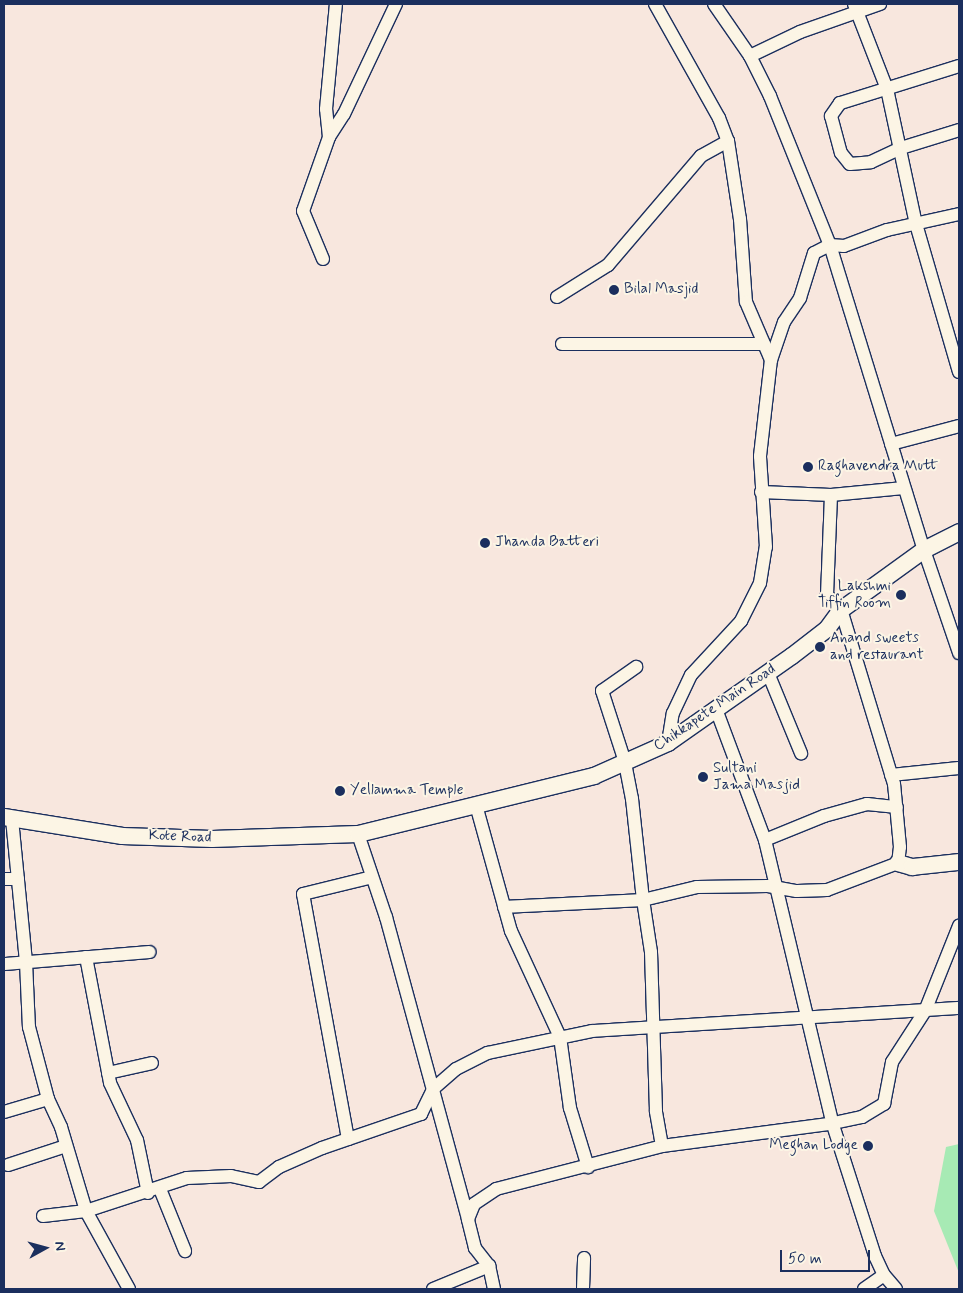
<!DOCTYPE html>
<html>
<head>
<meta charset="utf-8">
<style>
  body { margin:0 }
  #map { position:relative; width:963px; height:1293px; overflow:hidden; background:#f8e7de; font-family:Mynerve,sans-serif }
  div>[style] { position:absolute }
  .green>* { inset:0; background:#a7eab4 }
  .roads { filter:drop-shadow(1px 0 #1b2f5e) drop-shadow(-1px 0 #1b2f5e) drop-shadow(0 1px #1b2f5e) drop-shadow(0 -1px #1b2f5e) }
  .minor>* { height:12px; margin:-6px; padding:0 6px; transform-origin:6px; border-radius:6px; background:#fcf5e5 }
  .tertiary>* { height:16px; margin:-8px; padding:0 8px; transform-origin:8px; border-radius:8px; background:#fcf5e5 }
  .dots>* { width:14px; height:14px; translate:-50% -50%; box-sizing:border-box; border:2px solid #fcf5e5; border-radius:50% }
  span { translate:-50% -50%; white-space:nowrap; text-align:center; line-height:1.15; -webkit-text-stroke:4px #fcf5e5; paint-order:stroke }
  .poi-label { font-size:15px; color:#1b2f5e }
  .left { translate:0 -50%; text-align:left }
  .right { translate:-100% -50%; text-align:right }
  .street-label { font-size:15px; color:#1b2f5e }
  .frame { position:absolute; inset:0; border:5px solid #1b2f5e; pointer-events:none }
  .north { position:absolute; left:20px; top:1223px; width:50px; height:50px; -webkit-text-stroke:4px #fcf5e5; paint-order:stroke; rotate:83deg; font-size:14px; font-weight:700; line-height:20px; text-align:center; color:#1b2f5e }
  .north::after { content:''; display:block; margin:auto; width:18px; height:22px; background:#1b2f5e; clip-path:polygon(50% 0,100% 100%,50% 72%,0 100%) }
  .scale { position:absolute; left:780px; top:1250px; width:90px; height:22px; box-sizing:border-box; border:2px solid #1b2f5e; border-top:0; padding-left:6px; font-size:15px; line-height:18px; white-space:nowrap; color:#1b2f5e; -webkit-text-stroke:4px #fcf5e5; paint-order:stroke }
</style>
</head>
<body>
<div id="map">
  <div class="green">
    <i style="clip-path:polygon(959px 1144px,959px 1273px,934px 1211px,946px 1147px)"></i>
  </div>
  <div class="roads">
    <div class="minor">
      <i style="left:655px;top:4px;width:131px;rotate:60.7deg"></i>
      <i style="left:719px;top:118px;width:25px;rotate:69deg"></i>
      <i style="left:728px;top:141px;width:79px;rotate:81.3deg"></i>
      <i style="left:740px;top:219px;width:83px;rotate:85.9deg"></i>
      <i style="left:746px;top:302px;width:63px;rotate:66.7deg"></i>
      <i style="left:714px;top:4px;width:63px;rotate:55.3deg"></i>
      <i style="left:750px;top:56px;width:55px;rotate:-25.6deg"></i>
      <i style="left:800px;top:32px;width:85px;rotate:-19.3deg"></i>
      <i style="left:854px;top:4px;width:91px;rotate:68.8deg"></i>
      <i style="left:887px;top:89px;width:138px;rotate:77.9deg"></i>
      <i style="left:916px;top:224px;width:154px;rotate:73.8deg"></i>
      <i style="left:750px;top:56px;width:45px;rotate:63.4deg"></i>
      <i style="left:770px;top:96px;width:161px;rotate:68.1deg"></i>
      <i style="left:830px;top:245px;width:319px;rotate:72.9deg"></i>
      <i style="left:924px;top:550px;width:109px;rotate:71.2deg"></i>
      <i style="left:959px;top:66px;width:125px;rotate:162.7deg"></i>
      <i style="left:840px;top:103px;width:16px;rotate:125deg"></i>
      <i style="left:831px;top:116px;width:38px;rotate:75deg"></i>
      <i style="left:841px;top:153px;width:14px;rotate:51deg"></i>
      <i style="left:850px;top:164px;width:21px;rotate:-5deg"></i>
      <i style="left:871px;top:162px;width:33px;rotate:-25deg"></i>
      <i style="left:901px;top:148px;width:61px;rotate:-17.2deg"></i>
      <i style="left:329px;top:137px;width:27px;rotate:-57deg"></i>
      <i style="left:344px;top:114px;width:122px;rotate:-64.7deg"></i>
      <i style="left:323px;top:259px;width:52px;rotate:-112.6deg"></i>
      <i style="left:303px;top:211px;width:78px;rotate:-70.6deg"></i>
      <i style="left:329px;top:137px;width:28px;rotate:-96deg"></i>
      <i style="left:326px;top:109px;width:105px;rotate:-84.6deg"></i>
      <i style="left:557px;top:297px;width:60px;rotate:-32.1deg"></i>
      <i style="left:608px;top:265px;width:143px;rotate:-49.5deg"></i>
      <i style="left:701px;top:156px;width:31px;rotate:-29deg"></i>
      <i style="left:562px;top:344px;width:202px"></i>
      <i style="left:891px;top:444px;width:70px;rotate:-14.8deg"></i>
      <i style="left:761px;top:492px;width:70px;rotate:2.5deg"></i>
      <i style="left:831px;top:495px;width:73px;rotate:-5.5deg"></i>
      <i style="left:768px;top:673px;width:87px;rotate:67.6deg"></i>
      <i style="left:716px;top:709px;width:140px;rotate:69.5deg"></i>
      <i style="left:765px;top:840px;width:290px;rotate:76.6deg"></i>
      <i style="left:832px;top:1122px;width:141px;rotate:72.2deg"></i>
      <i style="left:875px;top:1256px;width:21px;rotate:65deg"></i>
      <i style="left:884px;top:1275px;width:18px;rotate:49deg"></i>
      <i style="left:668px;top:743px;width:30px;rotate:-81deg"></i>
      <i style="left:673px;top:713px;width:42px;rotate:-64.7deg"></i>
      <i style="left:691px;top:675px;width:74px;rotate:-47.2deg"></i>
      <i style="left:741px;top:621px;width:42px;rotate:-63.4deg"></i>
      <i style="left:760px;top:583px;width:36px;rotate:-81deg"></i>
      <i style="left:766px;top:547px;width:91px;rotate:-93.8deg"></i>
      <i style="left:760px;top:456px;width:97px;rotate:-83.5deg"></i>
      <i style="left:771px;top:360px;width:40px;rotate:-71.1deg"></i>
      <i style="left:784px;top:322px;width:29px;rotate:-56deg"></i>
      <i style="left:800px;top:298px;width:47px;rotate:-72.7deg"></i>
      <i style="left:814px;top:253px;width:18px;rotate:-27deg"></i>
      <i style="left:830px;top:245px;width:14px;rotate:4deg"></i>
      <i style="left:844px;top:246px;width:46px;rotate:-20.4deg"></i>
      <i style="left:887px;top:230px;width:74px;rotate:-12.5deg"></i>
      <i style="left:891px;top:775px;width:68px;rotate:-5.9deg"></i>
      <i style="left:476px;top:805px;width:131px;rotate:74.5deg"></i>
      <i style="left:511px;top:931px;width:117px;rotate:65.2deg"></i>
      <i style="left:560px;top:1037px;width:72px;rotate:82deg"></i>
      <i style="left:570px;top:1108px;width:62px;rotate:73deg"></i>
      <i style="left:12px;top:819px;width:144px;rotate:84.4deg"></i>
      <i style="left:26px;top:962px;width:65px;rotate:87.4deg"></i>
      <i style="left:29px;top:1027px;width:74px;rotate:75.2deg"></i>
      <i style="left:48px;top:1099px;width:31px;rotate:65deg"></i>
      <i style="left:61px;top:1127px;width:88px;rotate:73.4deg"></i>
      <i style="left:86px;top:1211px;width:89px;rotate:61.1deg"></i>
      <i style="left:358px;top:834px;width:88px;rotate:71.4deg"></i>
      <i style="left:386px;top:917px;width:313px;rotate:74.8deg"></i>
      <i style="left:765px;top:840px;width:64px;rotate:-22.1deg"></i>
      <i style="left:824px;top:816px;width:45px;rotate:-15.6deg"></i>
      <i style="left:867px;top:804px;width:30px;rotate:6deg"></i>
      <i style="left:4px;top:879px;width:14px"></i>
      <i style="left:504px;top:907px;width:139px;rotate:-2.9deg"></i>
      <i style="left:643px;top:900px;width:102px;rotate:-96.2deg"></i>
      <i style="left:632px;top:799px;width:38px;rotate:-101deg"></i>
      <i style="left:625px;top:762px;width:75px;rotate:-107.9deg"></i>
      <i style="left:602px;top:691px;width:42px;rotate:-35.2deg"></i>
      <i style="left:86px;top:957px;width:128px;rotate:79.2deg"></i>
      <i style="left:110px;top:1083px;width:63px;rotate:64.7deg"></i>
      <i style="left:137px;top:1140px;width:54px;rotate:78.3deg"></i>
      <i style="left:4px;top:964px;width:146px;rotate:-4.7deg"></i>
      <i style="left:108px;top:1073px;width:45px;rotate:-12.8deg"></i>
      <i style="left:4px;top:1112px;width:46px;rotate:-16.5deg"></i>
      <i style="left:348px;top:1139px;width:249px;rotate:-100.4deg"></i>
      <i style="left:303px;top:894px;width:71px;rotate:-13.8deg"></i>
      <i style="left:662px;top:1146px;width:168px;rotate:-7.5deg"></i>
      <i style="left:829px;top:1124px;width:34px;rotate:-12deg"></i>
      <i style="left:862px;top:1117px;width:26px;rotate:-31deg"></i>
      <i style="left:884px;top:1104px;width:43px;rotate:-79.2deg"></i>
      <i style="left:892px;top:1062px;width:61px;rotate:-57.1deg"></i>
      <i style="left:925px;top:1011px;width:92px;rotate:-68.2deg"></i>
      <i style="left:8px;top:1165px;width:61px;rotate:-18.1deg"></i>
      <i style="left:160px;top:1189px;width:67px;rotate:68deg"></i>
      <i style="left:43px;top:1216px;width:43px;rotate:-6.6deg"></i>
      <i style="left:86px;top:1211px;width:106px;rotate:-18.1deg"></i>
      <i style="left:187px;top:1178px;width:44px;rotate:-2.6deg"></i>
      <i style="left:231px;top:1176px;width:29px;rotate:12deg"></i>
      <i style="left:259px;top:1182px;width:25px;rotate:-37deg"></i>
      <i style="left:279px;top:1167px;width:47px;rotate:-23.8deg"></i>
      <i style="left:322px;top:1148px;width:105px;rotate:-19deg"></i>
      <i style="left:421px;top:1114px;width:28px;rotate:-64deg"></i>
      <i style="left:433px;top:1089px;width:30px;rotate:-41deg"></i>
      <i style="left:456px;top:1069px;width:36px;rotate:-27deg"></i>
      <i style="left:488px;top:1053px;width:106px;rotate:-11.9deg"></i>
      <i style="left:592px;top:1031px;width:368px;rotate:-3.6deg"></i>
      <i style="left:433px;top:1289px;width:61px;rotate:-22.3deg"></i>
      <i style="left:494px;top:1289px;width:24px;rotate:-102deg"></i>
      <i style="left:489px;top:1266px;width:23px;rotate:-128deg"></i>
      <i style="left:475px;top:1248px;width:30px;rotate:-104deg"></i>
      <i style="left:468px;top:1219px;width:16px;rotate:-68deg"></i>
      <i style="left:474px;top:1204px;width:27px;rotate:-34deg"></i>
      <i style="left:496px;top:1189px;width:171px;rotate:-14.5deg"></i>
      <i style="left:662px;top:1146px;width:36px;rotate:-100deg"></i>
      <i style="left:656px;top:1111px;width:159px;rotate:-91.8deg"></i>
      <i style="left:651px;top:952px;width:53px;rotate:-98.7deg"></i>
      <i style="left:643px;top:900px;width:56px;rotate:-13.5deg"></i>
      <i style="left:697px;top:887px;width:71px;rotate:-0.8deg"></i>
      <i style="left:768px;top:886px;width:29px;rotate:10deg"></i>
      <i style="left:797px;top:891px;width:30px;rotate:-2deg"></i>
      <i style="left:827px;top:890px;width:76px;rotate:-20.8deg"></i>
      <i style="left:898px;top:863px;width:16px;rotate:-83deg"></i>
      <i style="left:900px;top:847px;width:63px;rotate:-95.4deg"></i>
      <i style="left:894px;top:784px;width:182px;rotate:-106.9deg"></i>
      <i style="left:841px;top:610px;width:21px;rotate:-133deg"></i>
      <i style="left:827px;top:595px;width:100px;rotate:-87.7deg"></i>
      <i style="left:583px;top:1289px;width:31px;rotate:-88deg"></i>
      <i style="left:864px;top:1289px;width:24px;rotate:-35deg"></i>
    </div>
    <div class="tertiary">
      <i style="left:4px;top:817px;width:120px;rotate:9.1deg"></i>
      <i style="left:122px;top:836px;width:90px;rotate:1.9deg"></i>
      <i style="left:212px;top:839px;width:146px;rotate:-2deg"></i>
      <i style="left:358px;top:834px;width:243px;rotate:-13.8deg"></i>
      <i style="left:594px;top:776px;width:81px;rotate:-24deg"></i>
      <i style="left:668px;top:743px;width:151px;rotate:-35.1deg"></i>
      <i style="left:792px;top:656px;width:44px;rotate:-37.6deg"></i>
      <i style="left:827px;top:629px;width:24px;rotate:-54deg"></i>
      <i style="left:841px;top:610px;width:102px;rotate:-35.9deg"></i>
      <i style="left:924px;top:550px;width:39px;rotate:-27deg"></i>
      <i style="left:898px;top:863px;width:15px;rotate:16deg"></i>
      <i style="left:912px;top:867px;width:47px;rotate:-6.1deg"></i>
    </div>
  </div>
  <div class="dots">
    <i style="left:614px;top:290px;background:#1b2f5e"></i>
    <i style="left:808px;top:467px;background:#1b2f5e"></i>
    <i style="left:485px;top:543px;background:#1b2f5e"></i>
    <i style="left:901px;top:595px;background:#1b2f5e"></i>
    <i style="left:820px;top:647px;background:#1b2f5e"></i>
    <i style="left:703px;top:777px;background:#1b2f5e"></i>
    <i style="left:340px;top:791px;background:#1b2f5e"></i>
    <i style="left:868px;top:1146px;background:#1b2f5e"></i>
  </div>
  <div class="poi-label">
    <span class="left" style="left:624px;top:290px">Bilal Masjid</span>
    <span class="left" style="left:818px;top:467px">Raghavendra Mutt</span>
    <span class="left" style="left:495px;top:543px">Jhanda Batteri</span>
    <span class="right" style="left:891px;top:595px">Lakshmi<br>Tiffin Room</span>
    <span class="left" style="left:830px;top:647px">Anand sweets<br>and restaurant</span>
    <span class="left" style="left:713px;top:777px">Sultani<br>Jama Masjid</span>
    <span class="left" style="left:350px;top:791px">Yellamma Temple</span>
    <span class="right" style="left:858px;top:1146px">Meghan Lodge</span>
  </div>
  <div class="street-label">
    <span style="left:715px;top:708px;rotate:-34deg">Chikkapete Main Road</span>
    <span style="left:180px;top:837px;rotate:2deg">Kote Road</span>
  </div>
  <div class="frame"></div>
  <div class="north">N</div>
  <div class="scale">50 m</div>
</div>
</body>
</html>
